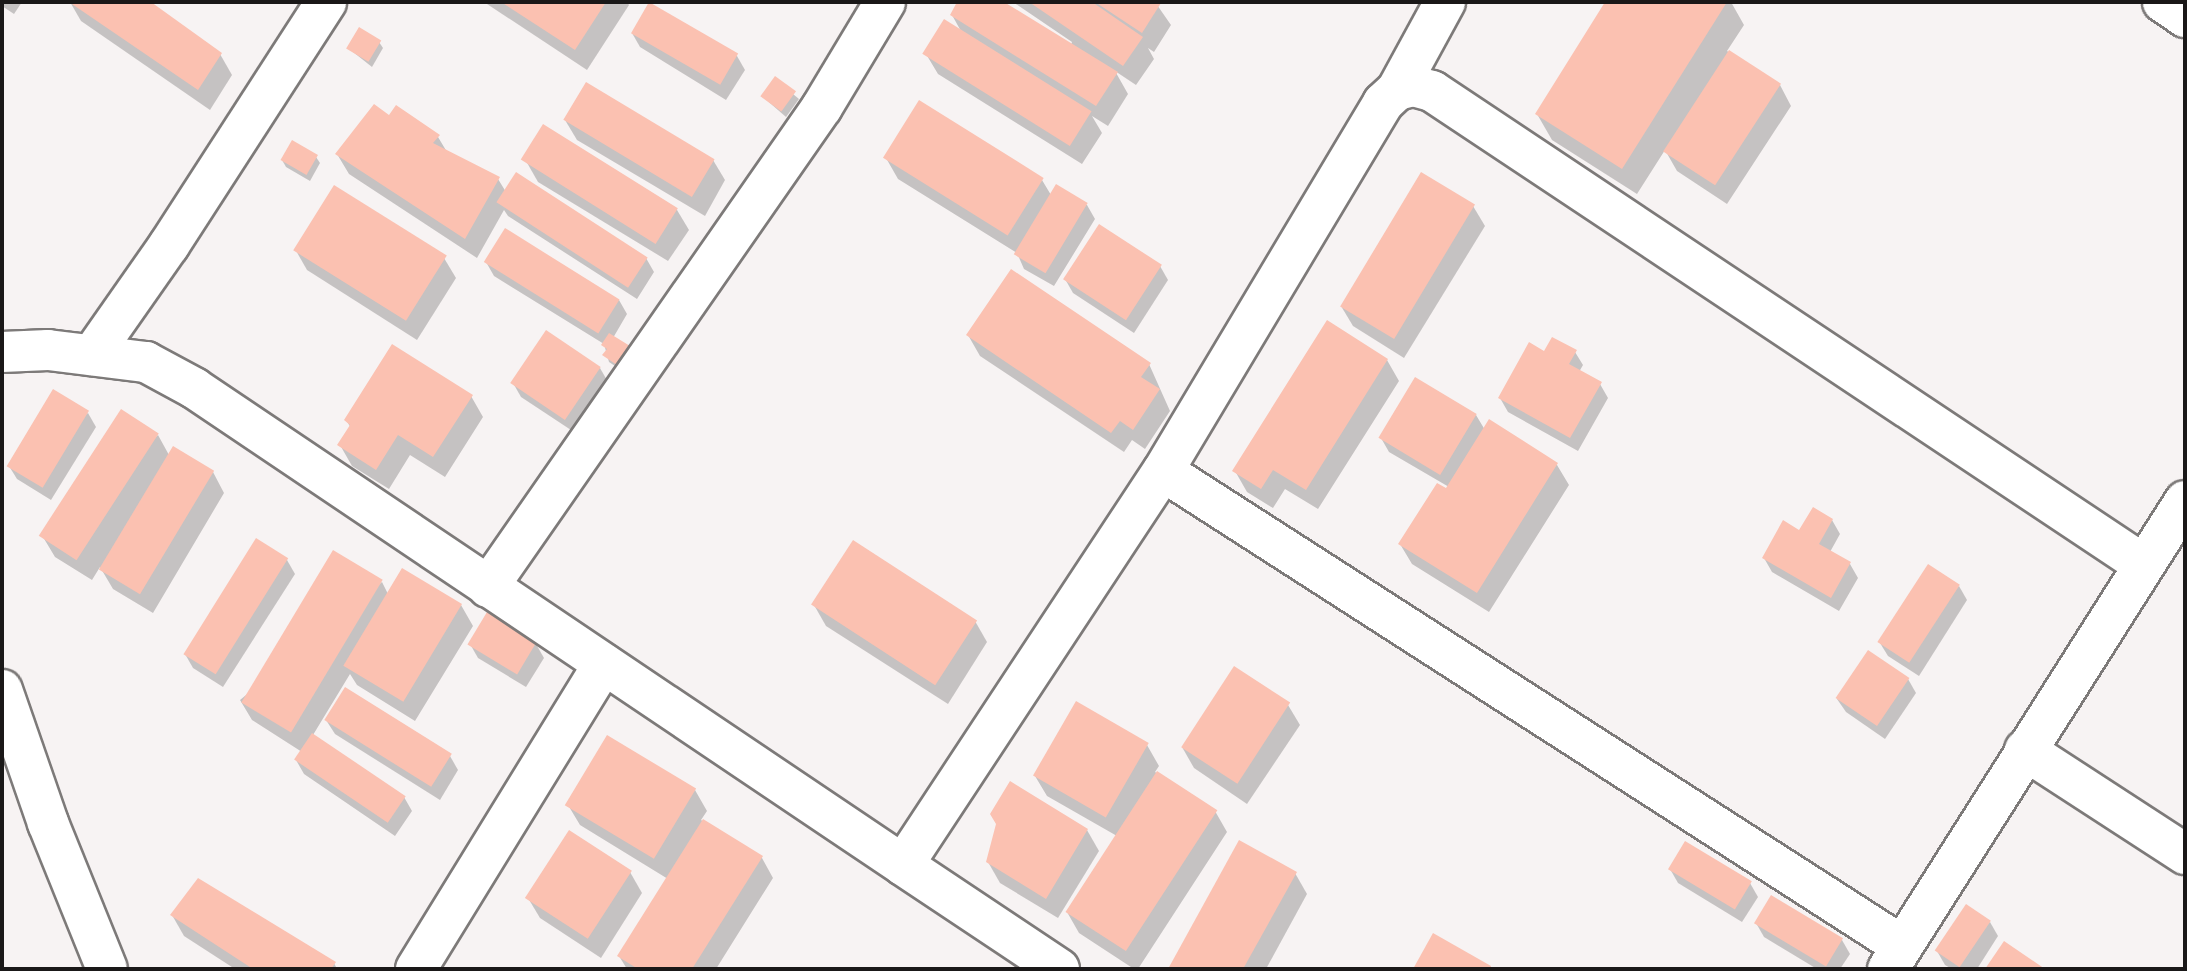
<!DOCTYPE html>
<html>
<head>
<meta charset="utf-8">
<style>
  body { margin:0 }
  #map { position:relative; width:2187px; height:971px; overflow:hidden; background:#f7f3f3; font-family:Raleway,sans-serif }
  div>[style] { position:absolute }
  .shadow>* { inset:0; background:#0003 }
  .building>* { inset:0; background:#fbc1b1; transform-origin:0 0 }
  .roads { filter:drop-shadow(2px 0 #7d7a79) drop-shadow(-2px 0 #7d7a79) drop-shadow(0 2px #7d7a79) drop-shadow(0 -2px #7d7a79) }
  .minor>* { height:40px; margin:-20px; padding:0 20px; transform-origin:20px; border-radius:20px; background:#fff }
  span { translate:-50% -50%; white-space:nowrap; text-align:center; line-height:1.15; -webkit-text-stroke:8px #f7f3f3; paint-order:stroke }
  .frame { position:absolute; inset:0; border:4px solid #1a1818; pointer-events:none }
</style>
</head>
<body>
<div id="map">
  <div class="shadow">
    <i style="clip-path:polygon(2px 2px,22px 2px,14px 14px,2px 6px)"></i>
    <i style="clip-path:polygon(70px 2px,147px 2px,220px 54px,232px 75px,210px 110px,81px 21px)"></i>
    <i style="clip-path:polygon(484px 2px,627px 2px,629px 5px,587px 70px)"></i>
    <i style="clip-path:polygon(960px 2px,1001px 2px,1071px 45px,1072px 42px,1013px 2px,1155px 2px,1171px 25px,1154px 52px,1148px 48px,1154px 59px,1136px 85px,1115px 71px,1128px 94px,1108px 126px,1092px 116px,1102px 133px,1082px 164px,938px 74px,926px 54px,962px 33px,952px 15px)"></i>
    <i style="clip-path:polygon(1608px 2px,1731px 2px,1744px 25px,1727px 51px,1780px 85px,1791px 106px,1727px 204px,1677px 171px,1665px 150px,1637px 194px,1552px 140px,1537px 114px)"></i>
    <i style="clip-path:polygon(632px 33px,737px 56px,745px 70px,726px 100px,640px 47px)"></i>
    <i style="clip-path:polygon(379px 42px,383px 48px,372px 67px,348px 48px)"></i>
    <i style="clip-path:polygon(775px 79px,799px 99px,786px 117px,763px 97px)"></i>
    <i style="clip-path:polygon(390px 118px,438px 137px,450px 157px,498px 179px,506px 192px,646px 258px,654px 272px,637px 299px,508px 216px,504px 210px,477px 258px,349px 174px,337px 154px)"></i>
    <i style="clip-path:polygon(565px 120px,713px 160px,725px 180px,705px 216px,577px 140px)"></i>
    <i style="clip-path:polygon(316px 157px,320px 163px,310px 181px,286px 167px,282px 160px)"></i>
    <i style="clip-path:polygon(886px 158px,1042px 180px,1051px 195px,1087px 205px,1095px 219px,1054px 286px,1024px 269px,1017px 253px,898px 179px)"></i>
    <i style="clip-path:polygon(526px 161px,677px 210px,689px 230px,668px 261px,538px 182px)"></i>
    <i style="clip-path:polygon(1473px 206px,1485px 226px,1404px 358px,1353px 326px,1341px 306px)"></i>
    <i style="clip-path:polygon(295px 249px,444px 258px,456px 278px,417px 340px,307px 270px)"></i>
    <i style="clip-path:polygon(486px 262px,619px 300px,627px 314px,613px 338px,632px 354px,621px 370px,609px 362px,604px 344px,494px 276px)"></i>
    <i style="clip-path:polygon(1160px 266px,1168px 280px,1134px 333px,1073px 293px,1065px 279px)"></i>
    <i style="clip-path:polygon(968px 335px,1149px 364px,1170px 411px,1145px 449px,1132px 440px,1124px 452px,980px 356px)"></i>
    <i style="clip-path:polygon(1575px 352px,1583px 365px,1579px 372px,1600px 384px,1608px 398px,1578px 451px,1508px 412px,1500px 398px,1545px 353px)"></i>
    <i style="clip-path:polygon(1387px 360px,1399px 381px,1318px 509px,1285px 489px,1273px 508px,1247px 492px,1235px 471px)"></i>
    <i style="clip-path:polygon(600px 368px,608px 382px,574px 432px,521px 397px,513px 383px)"></i>
    <i style="clip-path:polygon(471px 396px,483px 417px,445px 477px,410px 455px,389px 489px,352px 466px,340px 445px,351px 428px,346px 420px)"></i>
    <i style="clip-path:polygon(88px 413px,96px 427px,51px 500px,17px 479px,9px 466px)"></i>
    <i style="clip-path:polygon(1476px 415px,1485px 430px,1557px 465px,1569px 485px,1489px 612px,1412px 564px,1400px 544px,1449px 487px,1389px 452px,1381px 438px)"></i>
    <i style="clip-path:polygon(158px 435px,169px 455px,213px 472px,224px 493px,153px 613px,113px 589px,100px 567px,92px 580px,55px 557px,43px 537px)"></i>
    <i style="clip-path:polygon(1832px 520px,1840px 534px,1830px 552px,1850px 564px,1858px 578px,1839px 611px,1772px 572px,1764px 558px,1800px 533px)"></i>
    <i style="clip-path:polygon(257px 541px,287px 560px,295px 574px,223px 687px,193px 668px,185px 654px)"></i>
    <i style="clip-path:polygon(382px 582px,388px 594px,461px 605px,473px 626px,415px 721px,357px 685px,350px 674px,313px 735px,404px 797px,412px 811px,395px 836px,304px 774px,296px 760px,302px 752px,252px 720px,240px 700px)"></i>
    <i style="clip-path:polygon(1959px 586px,1967px 600px,1919px 676px,1888px 656px,1880px 643px)"></i>
    <i style="clip-path:polygon(814px 605px,975px 621px,987px 642px,948px 704px,826px 626px)"></i>
    <i style="clip-path:polygon(470px 644px,536px 644px,544px 658px,526px 687px,478px 658px)"></i>
    <i style="clip-path:polygon(1908px 679px,1916px 693px,1885px 739px,1846px 712px,1837px 699px)"></i>
    <i style="clip-path:polygon(1288px 705px,1300px 725px,1247px 804px,1194px 768px,1182px 747px)"></i>
    <i style="clip-path:polygon(326px 720px,450px 756px,458px 770px,440px 800px,335px 734px)"></i>
    <i style="clip-path:polygon(1147px 745px,1159px 766px,1155px 772px,1215px 811px,1227px 832px,1138px 969px,1134px 969px,1079px 933px,1067px 912px,1117px 836px,1047px 796px,1035px 776px)"></i>
    <i style="clip-path:polygon(695px 790px,707px 811px,701px 820px,762px 858px,773px 878px,716px 969px,627px 969px,619px 956px,668px 879px,580px 825px,568px 805px)"></i>
    <i style="clip-path:polygon(1087px 830px,1099px 851px,1058px 918px,1000px 883px,988px 862px)"></i>
    <i style="clip-path:polygon(1670px 869px,1750px 883px,1758px 897px,1742px 922px,1678px 883px)"></i>
    <i style="clip-path:polygon(630px 872px,642px 893px,601px 958px,540px 918px,528px 898px)"></i>
    <i style="clip-path:polygon(1295px 873px,1307px 894px,1266px 969px,1171px 969px)"></i>
    <i style="clip-path:polygon(172px 915px,334px 963px,337px 969px,235px 969px,184px 936px)"></i>
    <i style="clip-path:polygon(1990px 922px,1998px 936px,1977px 969px,1952px 969px,1945px 965px,1937px 951px)"></i>
    <i style="clip-path:polygon(1756px 923px,1842px 940px,1850px 954px,1840px 969px,1817px 969px,1764px 937px)"></i>
  </div>
  <div class="building">
    <i style="clip-path:polygon(69px 2px,151px 2px,222px 53px,198px 90px)"></i>
    <i style="clip-path:polygon(501px 2px,606px 2px,575px 50px)"></i>
    <i style="left:649px;top:2px;width:103px;height:36px;rotate:30deg"></i>
    <i style="clip-path:polygon(957px 2px,1004px 2px,1118px 72px,1096px 106px,950px 15px)"></i>
    <i style="clip-path:polygon(1029px 2px,1092px 2px,1143px 37px,1123px 66px)"></i>
    <i style="clip-path:polygon(1095px 2px,1159px 2px,1161px 3px,1142px 33px)"></i>
    <i style="clip-path:polygon(1605px 2px,1727px 2px,1622px 169px,1535px 114px)"></i>
    <i style="left:944px;top:19px;width:174px;height:41px;rotate:32deg"></i>
    <i style="left:359px;top:27px;width:26px;height:25px;rotate:31deg"></i>
    <i style="left:1729px;top:50px;width:62px;height:121px;rotate:33deg"></i>
    <i style="left:775px;top:76px;width:26px;height:25px;rotate:36deg"></i>
    <i style="left:586px;top:82px;width:150px;height:44px;rotate:31deg"></i>
    <i style="left:919px;top:100px;width:147px;height:68px;rotate:32deg"></i>
    <i style="clip-path:polygon(374px 104px,389px 115px,396px 105px,440px 135px,433px 143px,500px 177px,465px 239px,335px 154px)"></i>
    <i style="left:543px;top:124px;width:159px;height:42px;rotate:32deg"></i>
    <i style="left:292px;top:140px;width:30px;height:23px;rotate:30deg"></i>
    <i style="left:516px;top:172px;width:157px;height:36px;rotate:33deg"></i>
    <i style="left:1421px;top:172px;width:63px;height:157px;rotate:31deg"></i>
    <i style="left:1056px;top:184px;width:37px;height:82px;rotate:31deg"></i>
    <i style="left:334px;top:185px;width:133px;height:77px;rotate:32deg"></i>
    <i style="left:1099px;top:224px;width:75px;height:66px;rotate:33deg"></i>
    <i style="left:505px;top:228px;width:135px;height:40px;rotate:32deg"></i>
    <i style="clip-path:polygon(1011px 269px,1151px 363px,1141px 377px,1160px 389px,1133px 430px,1120px 421px,1111px 433px,966px 335px)"></i>
    <i style="clip-path:polygon(1327px 320px,1388px 359px,1306px 490px,1273px 470px,1261px 489px,1232px 471px)"></i>
    <i style="left:546px;top:330px;width:66px;height:64px;rotate:34deg"></i>
    <i style="clip-path:polygon(609px 333px,630px 346px,617px 365px,602px 355px,607px 349px,601px 345px)"></i>
    <i style="clip-path:polygon(1552px 337px,1577px 350px,1569px 364px,1602px 382px,1570px 438px,1498px 398px,1529px 342px,1544px 351px)"></i>
    <i style="clip-path:polygon(392px 344px,473px 395px,433px 457px,398px 435px,376px 470px,337px 445px,350px 425px,344px 420px)"></i>
    <i style="left:1415px;top:377px;width:72px;height:71px;rotate:31deg"></i>
    <i style="left:53px;top:389px;width:42px;height:90px;rotate:31deg"></i>
    <i style="left:121px;top:409px;width:45px;height:151px;rotate:33deg"></i>
    <i style="clip-path:polygon(1489px 419px,1558px 463px,1477px 593px,1398px 544px,1437px 483px,1446px 488px)"></i>
    <i style="left:173px;top:446px;width:48px;height:144px;rotate:31deg"></i>
    <i style="clip-path:polygon(1813px 507px,1833px 519px,1819px 544px,1851px 562px,1831px 598px,1762px 558px,1783px 520px,1799px 530px)"></i>
    <i style="left:256px;top:538px;width:38px;height:137px;rotate:32deg"></i>
    <i style="left:853px;top:540px;width:148px;height:77px;rotate:33deg"></i>
    <i style="left:333px;top:550px;width:58px;height:178px;rotate:31deg"></i>
    <i style="left:1928px;top:564px;width:38px;height:93px;rotate:33deg"></i>
    <i style="left:402px;top:568px;width:70px;height:114px;rotate:31deg"></i>
    <i style="left:487px;top:612px;width:58px;height:38px;rotate:31deg"></i>
    <i style="left:1868px;top:650px;width:50px;height:58px;rotate:34deg"></i>
    <i style="left:1234px;top:666px;width:67px;height:97px;rotate:33deg"></i>
    <i style="left:345px;top:687px;width:126px;height:39px;rotate:32deg"></i>
    <i style="left:1076px;top:701px;width:84px;height:86px;rotate:30deg"></i>
    <i style="left:312px;top:733px;width:113px;height:32px;rotate:34deg"></i>
    <i style="left:607px;top:735px;width:104px;height:82px;rotate:31deg"></i>
    <i style="left:1157px;top:771px;width:72px;height:168px;rotate:33deg"></i>
    <i style="clip-path:polygon(1010px 781px,1088px 829px,1046px 899px,986px 862px,996px 824px,990px 814px)"></i>
    <i style="clip-path:polygon(703px 819px,763px 856px,692px 969px,638px 969px,617px 956px)"></i>
    <i style="left:569px;top:830px;width:75px;height:81px;rotate:33deg"></i>
    <i style="clip-path:polygon(1239px 840px,1297px 872px,1243px 969px,1168px 969px)"></i>
    <i style="left:1685px;top:841px;width:78px;height:33px;rotate:31deg"></i>
    <i style="clip-path:polygon(198px 878px,336px 962px,331px 969px,253px 969px,170px 915px)"></i>
    <i style="left:1771px;top:895px;width:84px;height:33px;rotate:31deg"></i>
    <i style="left:1966px;top:904px;width:30px;height:56px;rotate:34deg"></i>
    <i style="clip-path:polygon(1433px 933px,1491px 966px,1490px 969px,1413px 969px)"></i>
    <i style="clip-path:polygon(2004px 941px,2045px 969px,1985px 969px)"></i>
  </div>
  <div class="roads">
    <div class="minor">
      <i style="left:2163px;top:2px;width:27px;rotate:34deg"></i>
      <i style="left:1397px;top:90px;width:100px;rotate:-61.4deg"></i>
      <i style="left:2px;top:352px;width:46px;rotate:-2.5deg"></i>
      <i style="left:48px;top:350px;width:99px;rotate:7deg"></i>
      <i style="left:146px;top:362px;width:55px;rotate:28.4deg"></i>
      <i style="left:194px;top:388px;width:855px;rotate:33.93deg"></i>
      <i style="left:92px;top:355px;width:134px;rotate:-55deg"></i>
      <i style="left:169px;top:245px;width:289px;rotate:-57.1deg"></i>
      <i style="left:488px;top:587px;width:585px;rotate:-55.17deg"></i>
      <i style="left:822px;top:107px;width:122px;rotate:-59deg"></i>
      <i style="left:2px;top:690px;width:141px;rotate:70.9deg"></i>
      <i style="left:48px;top:823px;width:157px;rotate:68deg"></i>
      <i style="left:2025px;top:750px;width:191px;rotate:33deg"></i>
      <i style="left:1902px;top:946px;width:878px;rotate:-147.27deg"></i>
      <i style="left:1163px;top:471px;width:429px;rotate:-59.1deg"></i>
      <i style="left:1383px;top:103px;width:19px;rotate:-43deg"></i>
      <i style="left:1397px;top:90px;width:16px;rotate:-14deg"></i>
      <i style="left:1413px;top:86px;width:20px;rotate:15deg"></i>
      <i style="left:1432px;top:91px;width:855px;rotate:33.65deg"></i>
      <i style="left:416px;top:969px;width:358px;rotate:-58.4deg"></i>
      <i style="left:1059px;top:969px;width:187px;rotate:-146.3deg"></i>
      <i style="left:903px;top:865px;width:472px;rotate:-56.6deg"></i>
      <i style="left:1888px;top:969px;width:554px;rotate:-57.6deg"></i>
    </div>
  </div>
  <div class="frame"></div>
</div>
</body>
</html>
